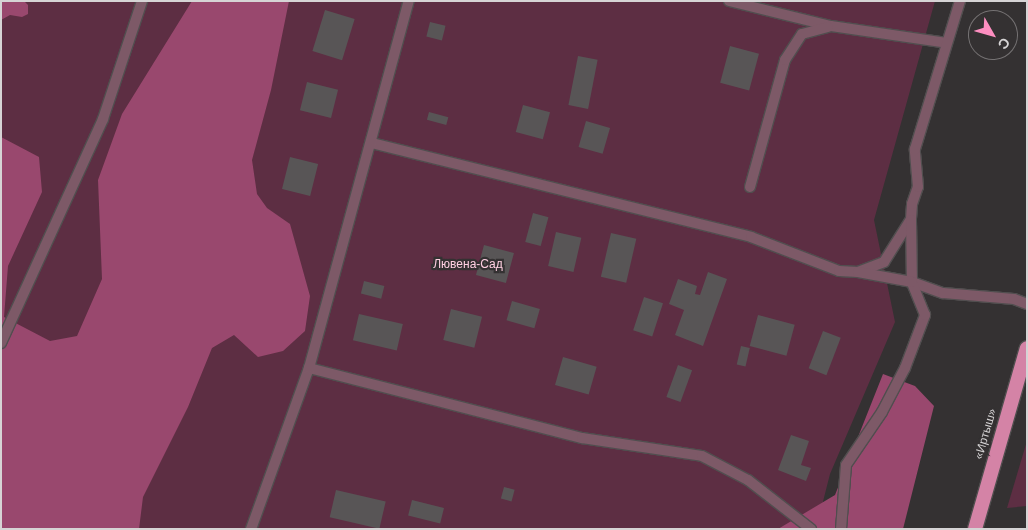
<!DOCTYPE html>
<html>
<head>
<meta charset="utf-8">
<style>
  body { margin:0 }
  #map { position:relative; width:1028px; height:530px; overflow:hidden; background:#343132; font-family:Arial,sans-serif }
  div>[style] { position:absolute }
  .green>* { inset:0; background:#5d2e43 }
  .forest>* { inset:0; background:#99486e }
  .building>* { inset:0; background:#585556; transform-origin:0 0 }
  .roads { filter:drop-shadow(1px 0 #514e4f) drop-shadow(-1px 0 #514e4f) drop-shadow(0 1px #514e4f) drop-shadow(0 -1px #514e4f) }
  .service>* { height:10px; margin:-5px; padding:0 5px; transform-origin:5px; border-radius:5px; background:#7d5967 }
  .trunk>* { height:14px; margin:-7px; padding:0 7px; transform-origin:7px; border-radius:7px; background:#d483a6 }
  span { translate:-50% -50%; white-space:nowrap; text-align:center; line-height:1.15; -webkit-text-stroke:4.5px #343132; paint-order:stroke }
  .park-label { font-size:12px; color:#ffcfe2 }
  .street-label { font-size:12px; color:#d6d4d5 }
  .frame { position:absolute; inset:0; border:2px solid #d6d4d5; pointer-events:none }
  .north { position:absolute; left:968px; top:10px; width:50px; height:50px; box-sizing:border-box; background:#343132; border:1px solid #757273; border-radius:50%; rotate:128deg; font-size:14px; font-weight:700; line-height:20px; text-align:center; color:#d6d4d5 }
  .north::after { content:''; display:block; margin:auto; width:18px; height:22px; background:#fd8ec0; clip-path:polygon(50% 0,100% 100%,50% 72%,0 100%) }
</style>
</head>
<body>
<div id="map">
  <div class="green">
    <i style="clip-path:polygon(1px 1px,935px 1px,874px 220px,895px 322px,830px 474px,816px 529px,1px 529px)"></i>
    <i style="clip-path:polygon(1027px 441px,1027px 506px,1007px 508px)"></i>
  </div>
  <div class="forest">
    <i style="clip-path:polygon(1px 1px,24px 1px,28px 5px,28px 14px,22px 17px,10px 15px,1px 20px)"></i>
    <i style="clip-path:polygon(192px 1px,289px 1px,271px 90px,252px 160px,257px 194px,267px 208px,290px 224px,310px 296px,305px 331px,283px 351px,258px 357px,234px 335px,212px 348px,188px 407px,143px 497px,139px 529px,1px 529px,1px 137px,39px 157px,42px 192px,8px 266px,4px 317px,50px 341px,77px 336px,102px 279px,98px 180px,122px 114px)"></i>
    <i style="clip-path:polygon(883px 374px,915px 386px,934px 406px,903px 529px,778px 529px,835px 495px)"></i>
  </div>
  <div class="building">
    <i style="left:325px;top:10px;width:31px;height:43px;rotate:17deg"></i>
    <i style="left:430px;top:22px;width:16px;height:15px;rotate:14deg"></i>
    <i style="left:730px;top:46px;width:30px;height:38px;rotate:15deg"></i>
    <i style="left:578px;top:56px;width:20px;height:50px;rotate:11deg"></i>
    <i style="left:307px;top:82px;width:32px;height:29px;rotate:14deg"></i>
    <i style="left:523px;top:105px;width:28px;height:28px;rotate:15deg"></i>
    <i style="left:429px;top:112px;width:20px;height:8px;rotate:15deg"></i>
    <i style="left:586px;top:121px;width:25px;height:27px;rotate:16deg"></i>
    <i style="left:290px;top:157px;width:29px;height:33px;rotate:14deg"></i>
    <i style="left:533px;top:213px;width:16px;height:30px;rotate:15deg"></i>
    <i style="left:556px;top:232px;width:26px;height:35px;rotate:13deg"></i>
    <i style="left:611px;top:233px;width:26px;height:45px;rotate:13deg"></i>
    <i style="left:484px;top:245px;width:31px;height:31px;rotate:15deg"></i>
    <i style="clip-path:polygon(708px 272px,727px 279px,703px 346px,675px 335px,684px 310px,669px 304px,678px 279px,697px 286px,695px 294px,700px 295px)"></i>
    <i style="left:364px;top:281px;width:21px;height:13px;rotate:14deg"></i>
    <i style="left:644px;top:297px;width:20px;height:35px;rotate:18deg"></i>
    <i style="left:512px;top:301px;width:29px;height:20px;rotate:16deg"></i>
    <i style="left:451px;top:309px;width:32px;height:32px;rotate:14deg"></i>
    <i style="left:359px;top:314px;width:45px;height:27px;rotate:13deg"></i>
    <i style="left:758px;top:315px;width:38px;height:32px;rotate:15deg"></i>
    <i style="left:823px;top:331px;width:19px;height:40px;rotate:21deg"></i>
    <i style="left:741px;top:346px;width:9px;height:19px;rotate:13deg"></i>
    <i style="left:563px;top:357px;width:35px;height:29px;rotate:16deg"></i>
    <i style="left:678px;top:365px;width:15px;height:34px;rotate:20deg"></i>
    <i style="clip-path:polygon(791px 435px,809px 441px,801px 465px,811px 468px,806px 481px,778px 470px)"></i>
    <i style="left:504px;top:487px;width:11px;height:12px;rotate:15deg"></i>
    <i style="left:336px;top:490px;width:51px;height:28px;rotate:13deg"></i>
    <i style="left:412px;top:500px;width:33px;height:16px;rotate:14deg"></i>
  </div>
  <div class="roads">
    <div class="service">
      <i style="left:729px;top:1px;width:105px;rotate:13.8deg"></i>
      <i style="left:831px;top:26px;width:117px;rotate:8.3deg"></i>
      <i style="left:372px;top:143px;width:390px;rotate:13.9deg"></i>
      <i style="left:751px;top:237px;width:94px;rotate:21.1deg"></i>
      <i style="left:839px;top:271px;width:19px;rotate:3deg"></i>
      <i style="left:858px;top:272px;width:28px;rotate:-21deg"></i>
      <i style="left:884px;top:262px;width:51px;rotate:-57.9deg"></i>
      <i style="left:911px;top:219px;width:15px;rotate:-86deg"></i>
      <i style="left:912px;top:204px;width:18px;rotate:-71deg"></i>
      <i style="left:918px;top:187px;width:38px;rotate:-95deg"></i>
      <i style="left:915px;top:149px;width:155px;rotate:-73.1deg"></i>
      <i style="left:750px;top:187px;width:132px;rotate:-74.6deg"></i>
      <i style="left:785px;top:60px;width:31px;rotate:-57deg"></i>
      <i style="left:802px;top:34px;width:27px;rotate:-15deg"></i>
      <i style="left:911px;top:220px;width:62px;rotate:89.1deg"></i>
      <i style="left:912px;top:282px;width:33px;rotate:20deg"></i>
      <i style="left:943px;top:293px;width:71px;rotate:4.8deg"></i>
      <i style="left:1014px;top:299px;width:14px;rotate:21deg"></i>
      <i style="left:1px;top:343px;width:246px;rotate:-65.5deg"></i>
      <i style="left:103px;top:119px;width:124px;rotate:-71.7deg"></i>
      <i style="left:309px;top:368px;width:282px;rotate:14.4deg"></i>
      <i style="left:582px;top:438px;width:121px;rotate:8.5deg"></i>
      <i style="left:702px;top:456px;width:52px;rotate:27.6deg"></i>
      <i style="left:748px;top:480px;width:80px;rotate:37.9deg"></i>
      <i style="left:251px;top:529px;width:171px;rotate:-70.2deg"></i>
      <i style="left:309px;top:368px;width:380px;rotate:-74.8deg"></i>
      <i style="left:841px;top:529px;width:64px;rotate:-85.5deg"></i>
      <i style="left:846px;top:465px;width:64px;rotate:-55.8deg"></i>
      <i style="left:882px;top:412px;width:50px;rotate:-62.4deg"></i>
      <i style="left:905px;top:368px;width:57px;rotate:-69.3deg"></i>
      <i style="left:925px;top:315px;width:35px;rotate:-112deg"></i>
      <i style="left:912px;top:282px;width:55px;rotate:-169.5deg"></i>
    </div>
    <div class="trunk">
      <i style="left:975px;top:529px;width:188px;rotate:-74deg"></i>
    </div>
  </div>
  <div class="park-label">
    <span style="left:468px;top:265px">Лювена-Сад</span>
  </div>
  <div class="street-label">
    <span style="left:986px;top:434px;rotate:-74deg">«Иртыш»</span>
  </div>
  <div class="frame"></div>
  <div class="north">С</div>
</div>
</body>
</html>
